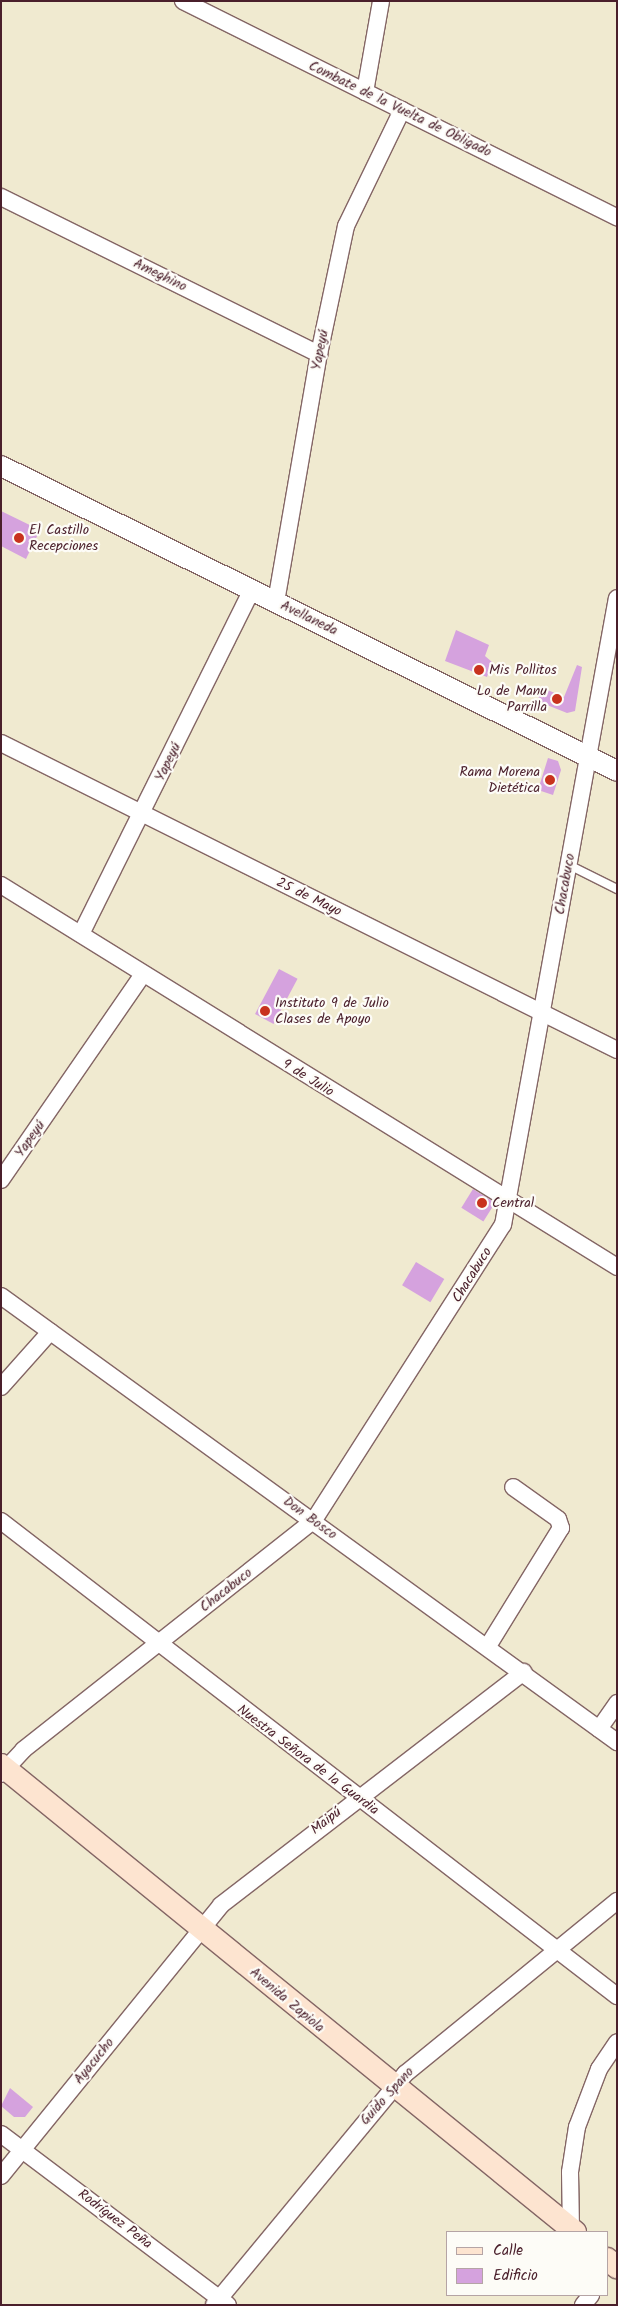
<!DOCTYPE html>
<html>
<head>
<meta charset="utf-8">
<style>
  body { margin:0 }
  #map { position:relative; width:618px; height:2306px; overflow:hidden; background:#f0ead0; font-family:Kalam,sans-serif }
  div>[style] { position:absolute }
  .building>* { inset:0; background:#d5a2de; transform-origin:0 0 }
  .roads { filter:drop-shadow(1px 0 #846665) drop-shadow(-1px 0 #846665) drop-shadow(0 1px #846665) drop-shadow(0 -1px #846665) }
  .service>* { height:8px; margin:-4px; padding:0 4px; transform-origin:4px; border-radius:4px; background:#fff }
  .minor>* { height:16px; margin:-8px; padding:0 8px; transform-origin:8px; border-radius:8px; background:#fff }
  .tertiary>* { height:20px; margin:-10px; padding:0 10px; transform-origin:10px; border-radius:10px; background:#fff }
  .secondary>* { height:22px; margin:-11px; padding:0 11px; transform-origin:11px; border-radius:11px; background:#fde4d0 }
  .dots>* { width:14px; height:14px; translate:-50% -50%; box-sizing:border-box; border:2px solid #fdfcf7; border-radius:50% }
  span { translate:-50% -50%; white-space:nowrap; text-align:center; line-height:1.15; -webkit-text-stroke:4.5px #fdfcf7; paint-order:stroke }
  .street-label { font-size:14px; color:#4a1f2b }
  .poi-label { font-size:14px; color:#4a1f2b }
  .left { translate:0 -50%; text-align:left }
  .right { translate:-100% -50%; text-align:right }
  .frame { position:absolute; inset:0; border:2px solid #4a1f2b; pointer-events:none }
  .legend { position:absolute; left:446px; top:2231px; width:162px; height:65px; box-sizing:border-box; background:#fdfcf7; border:1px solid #b5a4a5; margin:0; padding:6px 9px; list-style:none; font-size:15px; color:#4a1f2b }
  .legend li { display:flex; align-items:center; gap:10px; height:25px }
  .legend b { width:25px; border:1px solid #b5a4a5 }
</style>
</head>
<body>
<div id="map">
  <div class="building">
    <i style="clip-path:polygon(1px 511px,40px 530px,26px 559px,1px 546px)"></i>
    <i style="clip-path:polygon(456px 630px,489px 645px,485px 656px,492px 662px,487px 677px,445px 661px)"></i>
    <i style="clip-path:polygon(577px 665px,582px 667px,575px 711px,567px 713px,537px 701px,543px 688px,564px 697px)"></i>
    <i style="clip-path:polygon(548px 758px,558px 761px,561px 770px,553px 795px,538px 790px)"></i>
    <i style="left:279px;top:969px;width:21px;height:51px;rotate:28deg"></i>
    <i style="left:473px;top:1189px;width:26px;height:22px;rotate:32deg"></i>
    <i style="left:416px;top:1262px;width:33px;height:27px;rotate:31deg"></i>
    <i style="clip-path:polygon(10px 2088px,33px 2107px,25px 2117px,14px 2117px,1px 2106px)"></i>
  </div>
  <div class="roads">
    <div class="service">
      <i style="left:569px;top:865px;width:54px;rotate:26.6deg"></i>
    </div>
    <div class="minor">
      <i style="left:183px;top:1px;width:485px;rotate:26.5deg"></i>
      <i style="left:365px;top:92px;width:92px;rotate:-80deg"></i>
      <i style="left:1px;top:197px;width:355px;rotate:26.3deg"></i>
      <i style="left:276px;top:602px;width:252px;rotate:-80.2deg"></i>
      <i style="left:319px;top:354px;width:131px;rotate:-78.1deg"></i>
      <i style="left:346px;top:226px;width:129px;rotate:-64.2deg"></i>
      <i style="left:1px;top:743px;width:688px;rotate:26.49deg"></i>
      <i style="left:1px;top:885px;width:725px;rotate:31.8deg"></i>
      <i style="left:81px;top:934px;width:384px;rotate:-63.6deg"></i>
      <i style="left:1px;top:1180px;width:250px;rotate:-55.4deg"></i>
      <i style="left:1px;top:1296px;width:761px;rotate:35.91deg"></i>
      <i style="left:1px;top:1387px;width:74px;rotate:-48.3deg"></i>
      <i style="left:1px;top:1521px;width:778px;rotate:37.64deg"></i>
      <i style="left:488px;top:1646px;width:139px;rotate:-58.3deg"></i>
      <i style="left:561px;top:1528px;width:9px;rotate:-108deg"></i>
      <i style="left:558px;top:1519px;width:55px;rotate:-144.6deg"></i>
      <i style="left:599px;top:1729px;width:32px;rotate:-55deg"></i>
      <i style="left:1px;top:1774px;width:33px;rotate:-47deg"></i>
      <i style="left:23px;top:1750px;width:371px;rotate:-38.3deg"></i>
      <i style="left:314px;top:1520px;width:350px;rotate:-57.4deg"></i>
      <i style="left:503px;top:1225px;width:637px;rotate:-79.7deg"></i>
      <i style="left:1px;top:2134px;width:284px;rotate:37deg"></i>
      <i style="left:1px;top:2176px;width:349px;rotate:-50.9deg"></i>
      <i style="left:221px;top:1905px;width:382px;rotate:-37.6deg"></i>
      <i style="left:571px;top:2229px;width:57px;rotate:-91deg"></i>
      <i style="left:570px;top:2172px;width:46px;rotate:-81.2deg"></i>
      <i style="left:577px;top:2127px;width:62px;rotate:-69.2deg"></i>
      <i style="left:599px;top:2069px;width:32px;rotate:-56deg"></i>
      <i style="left:214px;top:2305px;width:300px;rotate:-50.4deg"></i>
      <i style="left:405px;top:2074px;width:274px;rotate:-39.2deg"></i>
      <i style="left:583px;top:2305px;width:13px;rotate:-51deg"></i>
    </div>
    <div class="tertiary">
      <i style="left:1px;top:466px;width:687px;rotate:26.34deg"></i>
    </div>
    <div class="secondary">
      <i style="left:1px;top:1765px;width:740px;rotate:39.13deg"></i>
      <i style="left:607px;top:2259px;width:13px;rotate:39deg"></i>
    </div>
  </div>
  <div class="dots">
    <i style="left:19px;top:538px;background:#c8321e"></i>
    <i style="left:479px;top:670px;background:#c8321e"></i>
    <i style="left:557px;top:699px;background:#c8321e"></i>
    <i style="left:550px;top:780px;background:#c8321e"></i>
    <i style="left:265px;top:1011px;background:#c8321e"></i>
    <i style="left:482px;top:1203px;background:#c8321e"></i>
  </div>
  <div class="street-label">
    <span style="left:400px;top:109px;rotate:26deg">Combate de la Vuelta de Obligado</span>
    <span style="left:160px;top:275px;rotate:26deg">Ameghino</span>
    <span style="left:320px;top:350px;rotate:-79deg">Yapeyú</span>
    <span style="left:309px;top:618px;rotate:26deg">Avellaneda</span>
    <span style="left:168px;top:762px;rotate:-64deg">Yapeyú</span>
    <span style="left:565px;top:884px;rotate:-80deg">Chacabuco</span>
    <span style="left:309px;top:897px;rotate:26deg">25 de Mayo</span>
    <span style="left:308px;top:1078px;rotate:32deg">9 de Julio</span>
    <span style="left:30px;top:1139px;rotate:-55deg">Yapeyú</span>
    <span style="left:472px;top:1275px;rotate:-58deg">Chacabuco</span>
    <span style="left:310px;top:1518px;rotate:36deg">Don Bosco</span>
    <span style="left:226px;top:1590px;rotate:-38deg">Chacabuco</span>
    <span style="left:308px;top:1760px;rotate:37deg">Nuestra Señora de la Guardia</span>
    <span style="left:326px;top:1821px;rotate:-38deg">Maipú</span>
    <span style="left:287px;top:2000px;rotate:40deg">Avenida Zapiola</span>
    <span style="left:94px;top:2061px;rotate:-51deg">Ayacucho</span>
    <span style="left:387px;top:2096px;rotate:-48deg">Guido Spano</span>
    <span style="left:115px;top:2219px;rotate:37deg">Rodríguez Peña</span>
  </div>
  <div class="poi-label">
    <span class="left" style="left:29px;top:538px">El Castillo<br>Recepciones</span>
    <span class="left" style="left:489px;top:670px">Mis Pollitos</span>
    <span class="right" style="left:547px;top:699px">Lo de Manu<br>Parrilla</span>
    <span class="right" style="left:540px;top:780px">Rama Morena<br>Dietética</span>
    <span class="left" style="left:275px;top:1011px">Instituto 9 de Julio<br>Clases de Apoyo</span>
    <span class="left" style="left:492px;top:1203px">Central</span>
  </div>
  <div class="frame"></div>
  <ul class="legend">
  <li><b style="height:6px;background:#fde4d0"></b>Calle</li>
  <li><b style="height:14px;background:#d5a2de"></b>Edificio</li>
  </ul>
</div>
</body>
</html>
